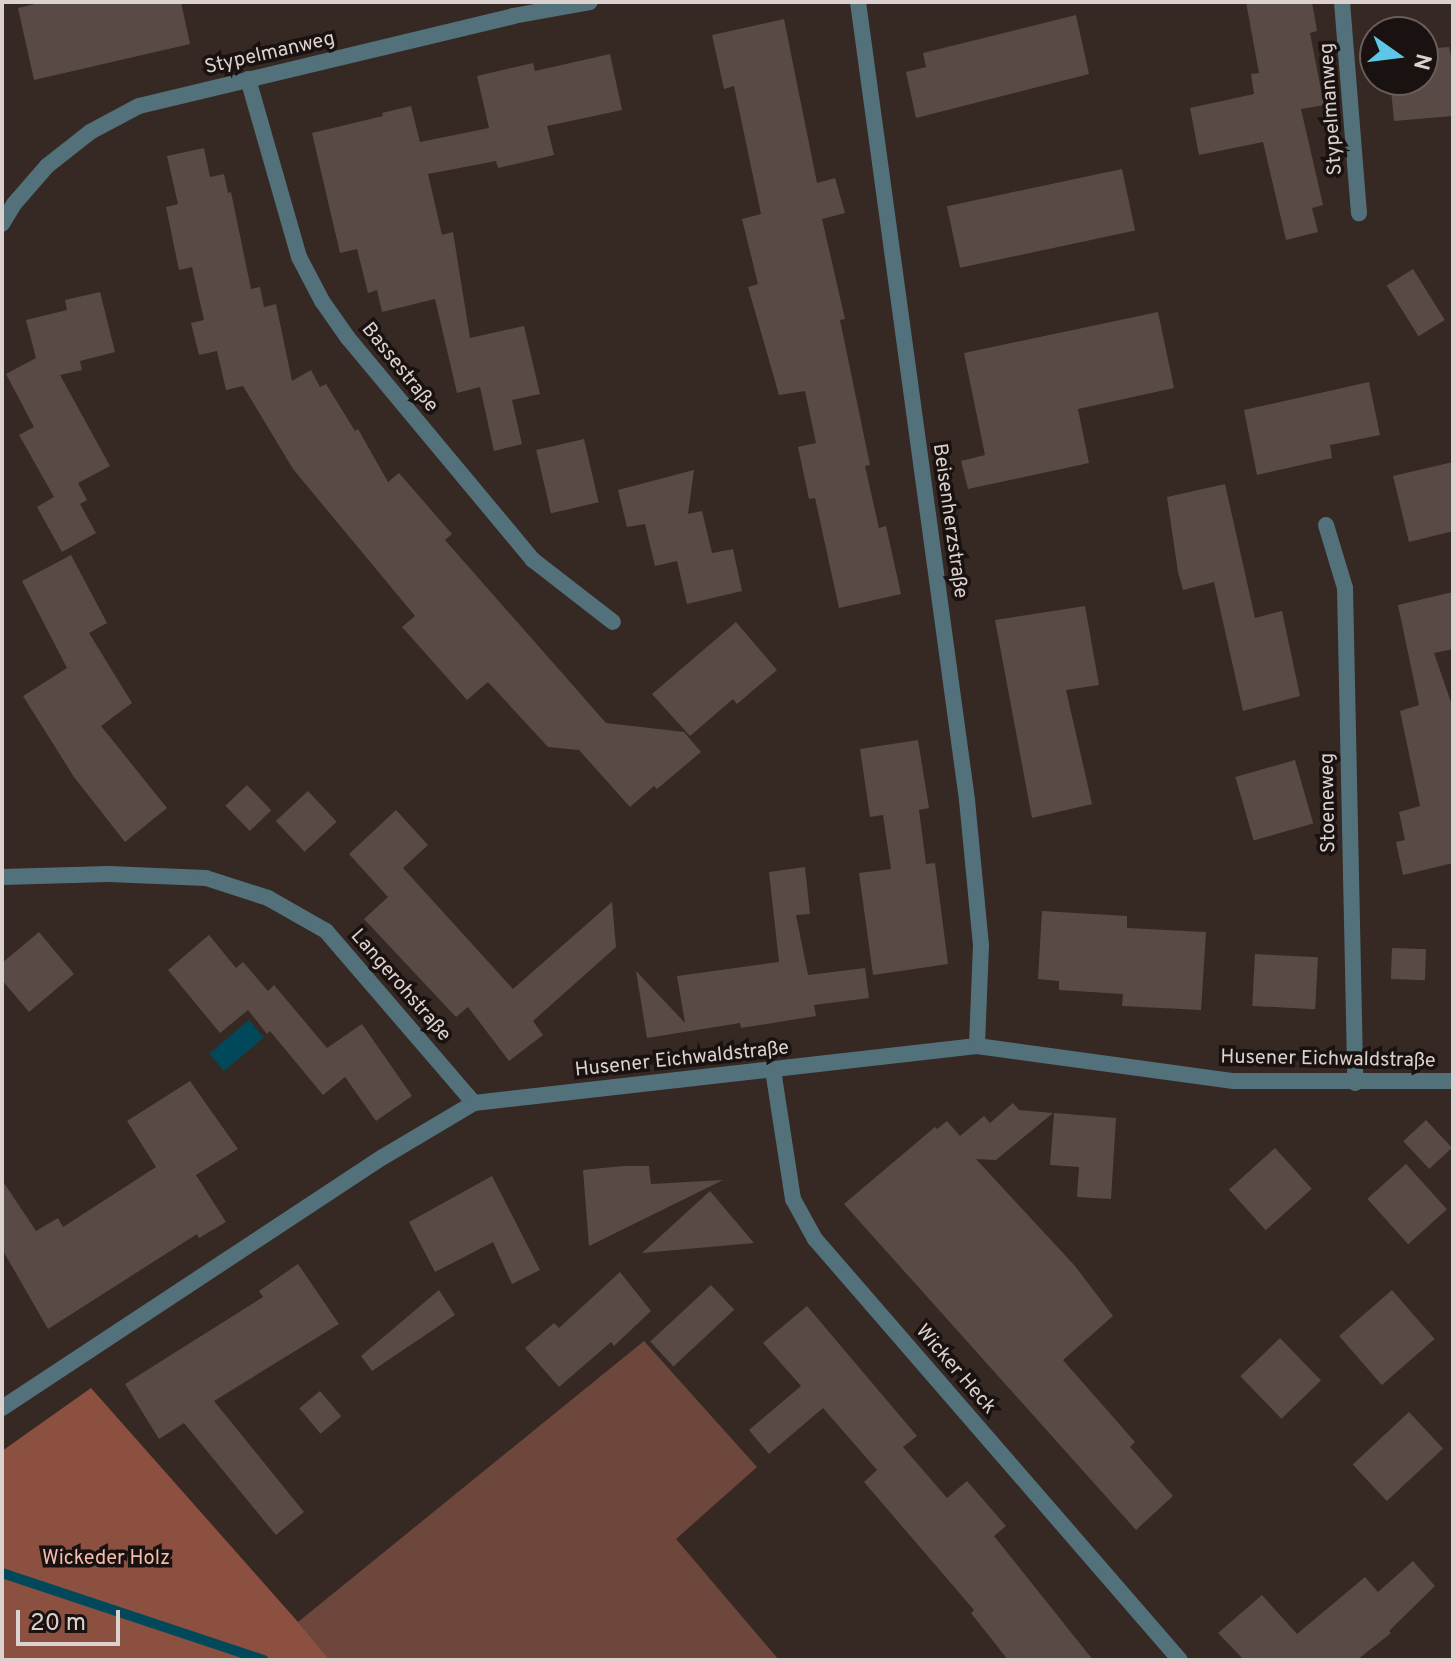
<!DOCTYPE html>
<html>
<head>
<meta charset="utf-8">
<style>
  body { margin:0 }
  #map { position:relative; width:1455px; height:1662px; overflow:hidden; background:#362823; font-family:Overpass,sans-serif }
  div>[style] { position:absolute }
  .green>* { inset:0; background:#6e473c }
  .forest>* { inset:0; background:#8c5040 }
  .water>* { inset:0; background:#01495a; transform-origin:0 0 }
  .stream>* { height:10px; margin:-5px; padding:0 5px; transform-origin:5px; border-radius:5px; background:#01495a }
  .building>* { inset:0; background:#5a4a45; transform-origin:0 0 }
  .street>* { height:16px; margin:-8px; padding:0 8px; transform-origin:8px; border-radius:8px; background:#53717b }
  span { translate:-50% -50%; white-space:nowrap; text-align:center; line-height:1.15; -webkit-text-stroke:7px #191210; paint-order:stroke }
  .street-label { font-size:20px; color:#dbd1ce }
  .park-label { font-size:20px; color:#f5bdad }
  .frame { position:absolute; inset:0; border:4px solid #dbd1ce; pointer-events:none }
  .north { position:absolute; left:1359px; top:16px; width:80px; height:80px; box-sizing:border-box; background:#191210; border:2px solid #675e5c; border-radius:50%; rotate:104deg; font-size:22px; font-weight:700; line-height:32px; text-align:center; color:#dbd1ce }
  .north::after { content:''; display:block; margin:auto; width:28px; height:36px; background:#5cc7e7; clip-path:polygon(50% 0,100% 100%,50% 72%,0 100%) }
  .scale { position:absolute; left:16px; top:1610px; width:104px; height:36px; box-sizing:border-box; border:4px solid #dbd1ce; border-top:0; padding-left:10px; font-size:24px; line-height:28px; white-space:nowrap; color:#dbd1ce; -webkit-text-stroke:6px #191210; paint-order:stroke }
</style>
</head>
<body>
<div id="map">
  <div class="green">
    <i style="clip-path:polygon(644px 1341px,757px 1467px,676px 1539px,779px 1660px,330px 1660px,298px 1622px)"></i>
  </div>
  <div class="forest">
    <i style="clip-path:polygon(91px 1388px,298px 1622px,330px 1660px,2px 1660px,2px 1451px)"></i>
  </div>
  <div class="water">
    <i style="left:249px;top:1020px;width:23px;height:52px;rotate:50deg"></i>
  </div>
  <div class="stream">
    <i style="left:2px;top:1573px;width:276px;rotate:18.4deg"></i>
  </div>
  <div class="building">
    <i style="clip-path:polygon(44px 2px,181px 2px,190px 44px,34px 80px,18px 8px)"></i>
    <i style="clip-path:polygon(1246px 2px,1312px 2px,1317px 31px,1310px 33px,1324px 105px,1301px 109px,1323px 205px,1312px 208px,1318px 232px,1286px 240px,1263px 142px,1199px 155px,1190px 108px,1254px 94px,1251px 74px,1259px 73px)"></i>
    <i style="clip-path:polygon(1076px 15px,1089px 74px,916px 118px,906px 72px,926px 67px,923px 53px)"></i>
    <i style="clip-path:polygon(784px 19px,817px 183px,835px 178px,845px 213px,822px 219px,845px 319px,840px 320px,870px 465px,865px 466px,879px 528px,886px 526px,901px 594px,839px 608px,815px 498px,809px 499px,798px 447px,816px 443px,805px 391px,779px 395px,748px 287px,758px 284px,742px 219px,761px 214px,734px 86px,724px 89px,712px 35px)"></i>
    <i style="clip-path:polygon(1449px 47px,1453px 66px,1453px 116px,1394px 121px,1390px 80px,1423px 80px,1423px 49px)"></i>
    <i style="clip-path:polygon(610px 54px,622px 110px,547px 126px,554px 155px,498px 168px,496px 161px,428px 174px,442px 235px,453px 232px,470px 338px,524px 326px,540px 394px,512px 400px,522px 444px,494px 451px,480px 387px,457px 393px,435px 299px,382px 312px,377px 290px,368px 293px,357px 249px,340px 253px,312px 133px,383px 116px,382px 113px,411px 106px,420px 142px,489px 128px,477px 76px,533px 63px,535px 71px)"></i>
    <i style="clip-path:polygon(204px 148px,210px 177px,224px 174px,228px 193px,231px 192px,251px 289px,260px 287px,264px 307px,276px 304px,292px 381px,311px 370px,320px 387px,326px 384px,355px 431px,358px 429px,388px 482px,399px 473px,452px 534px,445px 540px,606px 723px,684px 732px,701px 752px,657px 789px,654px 786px,630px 807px,579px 750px,548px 747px,488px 682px,467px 700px,402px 627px,415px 616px,293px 469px,243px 386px,226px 390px,217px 351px,199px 355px,191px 323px,204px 320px,192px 267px,179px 270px,166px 207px,178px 204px,167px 156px)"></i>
    <i style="left:1122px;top:169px;width:63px;height:179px;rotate:78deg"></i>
    <i style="left:1413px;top:269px;width:60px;height:31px;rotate:58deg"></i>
    <i style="clip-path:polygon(100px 292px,115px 352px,80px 361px,82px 370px,60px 375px,110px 466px,78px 483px,87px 500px,80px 504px,96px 533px,62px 552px,37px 507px,54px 497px,19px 435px,34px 427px,6px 374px,36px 358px,26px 320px,67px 310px,65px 300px)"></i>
    <i style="clip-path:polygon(1158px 312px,1174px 388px,1078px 409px,1089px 463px,968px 489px,961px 461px,985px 455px,964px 353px)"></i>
    <i style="clip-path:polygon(1369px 382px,1380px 435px,1330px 445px,1332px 458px,1257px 475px,1244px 410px)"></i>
    <i style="left:584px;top:439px;width:65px;height:49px;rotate:77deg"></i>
    <i style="clip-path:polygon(1453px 462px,1453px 531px,1409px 542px,1393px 476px)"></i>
    <i style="clip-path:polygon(694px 470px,688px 514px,702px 511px,712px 553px,733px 549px,742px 591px,687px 604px,677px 561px,655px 566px,645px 524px,627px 527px,618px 490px)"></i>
    <i style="clip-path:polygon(1225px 484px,1255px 618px,1282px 611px,1300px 696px,1243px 711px,1214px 582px,1183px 590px,1178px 572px,1167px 497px)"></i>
    <i style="clip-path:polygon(71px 555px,107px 623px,89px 633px,132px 703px,101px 726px,167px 808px,125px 842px,74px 777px,23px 696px,67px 668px,22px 581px)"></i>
    <i style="clip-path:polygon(1453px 592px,1453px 649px,1434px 653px,1453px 708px,1453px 863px,1403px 875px,1396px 842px,1405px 840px,1399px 812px,1420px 806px,1400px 711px,1419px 705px,1398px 605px)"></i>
    <i style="clip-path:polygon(1085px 606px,1099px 685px,1066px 690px,1092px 804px,1032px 818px,995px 620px)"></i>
    <i style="clip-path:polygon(736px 622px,777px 670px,737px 704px,733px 699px,690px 736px,652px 694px)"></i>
    <i style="clip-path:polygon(918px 740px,929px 808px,919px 810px,926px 864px,935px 863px,948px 964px,873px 975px,859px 873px,891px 869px,883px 815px,870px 817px,860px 749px)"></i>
    <i style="left:1295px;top:760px;width:66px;height:62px;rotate:74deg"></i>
    <i style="left:247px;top:785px;width:35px;height:30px;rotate:46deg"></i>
    <i style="left:308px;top:791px;width:42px;height:44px;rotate:47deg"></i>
    <i style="clip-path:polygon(396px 810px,428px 845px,403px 868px,513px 989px,612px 902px,616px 947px,533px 1021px,543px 1035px,509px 1061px,468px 1007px,456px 1017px,364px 919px,388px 897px,349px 854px)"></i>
    <i style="clip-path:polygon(805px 867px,810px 914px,796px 915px,808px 975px,865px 968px,869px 998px,814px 1005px,816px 1016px,741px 1028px,740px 1023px,647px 1038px,636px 971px,685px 1023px,677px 976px,779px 962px,769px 872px)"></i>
    <i style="clip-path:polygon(1042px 911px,1127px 916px,1127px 928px,1206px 932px,1201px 1010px,1122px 1006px,1123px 994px,1059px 990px,1059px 981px,1038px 979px)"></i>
    <i style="clip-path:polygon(39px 932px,74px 974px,29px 1012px,2px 980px,2px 963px)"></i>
    <i style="clip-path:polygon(209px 935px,236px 968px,243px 962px,268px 991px,274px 985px,327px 1048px,362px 1024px,412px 1096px,376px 1121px,345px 1077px,323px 1095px,270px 1031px,267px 1034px,248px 1010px,220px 1033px,168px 970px)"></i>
    <i style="left:1392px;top:948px;width:34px;height:31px;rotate:2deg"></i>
    <i style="left:1255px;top:954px;width:63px;height:52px;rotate:3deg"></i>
    <i style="clip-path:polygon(190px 1081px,238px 1149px,196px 1175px,226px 1222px,199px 1238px,197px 1234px,48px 1329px,2px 1249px,2px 1180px,36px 1231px,58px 1218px,63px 1227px,156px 1167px,127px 1121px)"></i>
    <i style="clip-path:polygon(1013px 1103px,1019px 1110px,1053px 1113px,996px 1160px,976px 1159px,1075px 1266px,1113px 1316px,1063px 1360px,1135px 1442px,1130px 1447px,1173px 1496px,1136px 1530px,844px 1204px,935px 1127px,937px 1129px,947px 1121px,960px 1136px,984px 1116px,990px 1123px)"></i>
    <i style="clip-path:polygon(1054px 1113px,1116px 1118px,1111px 1199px,1077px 1197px,1079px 1167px,1050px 1165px)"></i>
    <i style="left:1426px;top:1120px;width:38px;height:31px;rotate:47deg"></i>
    <i style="left:1275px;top:1148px;width:55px;height:62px;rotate:48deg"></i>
    <i style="left:1406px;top:1164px;width:61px;height:52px;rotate:48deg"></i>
    <i style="clip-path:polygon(623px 1166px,649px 1166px,651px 1184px,723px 1180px,589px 1246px,583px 1170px)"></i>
    <i style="clip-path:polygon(492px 1176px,540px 1270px,512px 1284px,493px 1242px,435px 1272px,409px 1222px)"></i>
    <i style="clip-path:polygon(710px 1191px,754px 1243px,642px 1253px)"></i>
    <i style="clip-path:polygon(298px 1264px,339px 1324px,214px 1401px,304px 1512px,276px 1535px,184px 1423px,159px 1439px,125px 1384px,263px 1297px,259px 1291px)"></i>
    <i style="clip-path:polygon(620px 1272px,651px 1311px,614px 1346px,611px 1342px,559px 1387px,525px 1348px,554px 1323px,559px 1328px)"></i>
    <i style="left:711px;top:1285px;width:34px;height:83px;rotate:47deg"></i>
    <i style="clip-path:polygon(439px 1290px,455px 1315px,372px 1371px,361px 1356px)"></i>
    <i style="left:1392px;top:1290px;width:65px;height:70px;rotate:49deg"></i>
    <i style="clip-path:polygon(807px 1306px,917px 1436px,903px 1447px,947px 1498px,967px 1481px,1006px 1526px,994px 1536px,1093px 1660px,1008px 1660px,971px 1613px,974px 1610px,864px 1482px,877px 1470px,823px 1408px,769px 1454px,749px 1430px,801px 1386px,763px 1343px)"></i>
    <i style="left:1280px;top:1338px;width:59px;height:55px;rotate:46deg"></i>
    <i style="left:320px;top:1391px;width:33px;height:27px;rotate:50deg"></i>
    <i style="left:1409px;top:1412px;width:50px;height:77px;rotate:47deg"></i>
    <i style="clip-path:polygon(1413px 1561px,1435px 1586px,1389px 1631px,1391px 1633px,1357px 1660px,1244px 1660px,1218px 1633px,1262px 1595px,1297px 1634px,1365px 1577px,1378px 1592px)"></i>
  </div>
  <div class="street">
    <i style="left:858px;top:2px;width:805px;rotate:82.22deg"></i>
    <i style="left:967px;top:800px;width:146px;rotate:84.5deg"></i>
    <i style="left:981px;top:945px;width:101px;rotate:92.3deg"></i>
    <i style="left:1342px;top:2px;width:212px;rotate:85.4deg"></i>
    <i style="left:248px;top:79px;width:185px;rotate:74deg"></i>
    <i style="left:299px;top:257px;width:50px;rotate:62.4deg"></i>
    <i style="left:322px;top:301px;width:45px;rotate:54.9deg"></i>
    <i style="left:348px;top:338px;width:289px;rotate:50.2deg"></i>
    <i style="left:533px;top:560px;width:101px;rotate:37.8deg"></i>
    <i style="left:2px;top:224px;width:23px;rotate:-59deg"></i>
    <i style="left:14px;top:204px;width:50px;rotate:-49deg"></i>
    <i style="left:47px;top:166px;width:55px;rotate:-38.3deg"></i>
    <i style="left:90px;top:132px;width:55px;rotate:-28deg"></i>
    <i style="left:139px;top:106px;width:385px;rotate:-13.5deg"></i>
    <i style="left:513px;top:16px;width:78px;rotate:-10.3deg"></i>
    <i style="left:1326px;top:525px;width:66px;rotate:73.2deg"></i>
    <i style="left:1345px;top:588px;width:495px;rotate:88.8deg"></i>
    <i style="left:2px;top:877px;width:107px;rotate:-1.6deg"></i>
    <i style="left:109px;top:874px;width:97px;rotate:2.4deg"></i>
    <i style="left:206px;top:878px;width:65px;rotate:17.9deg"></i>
    <i style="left:268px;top:898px;width:67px;rotate:29.6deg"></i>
    <i style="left:326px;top:931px;width:227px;rotate:49.3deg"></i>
    <i style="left:773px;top:1070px;width:131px;rotate:81.2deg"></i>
    <i style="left:793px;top:1199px;width:46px;rotate:61.2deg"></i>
    <i style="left:815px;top:1239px;width:557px;rotate:49.08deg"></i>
    <i style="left:2px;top:1408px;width:456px;rotate:-33.4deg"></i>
    <i style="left:383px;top:1157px;width:106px;rotate:-30.7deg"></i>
    <i style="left:474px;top:1103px;width:506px;rotate:-6.47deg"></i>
    <i style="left:977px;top:1046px;width:259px;rotate:7.8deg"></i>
    <i style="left:1234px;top:1081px;width:219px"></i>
  </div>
  <div class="street-label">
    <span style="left:270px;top:54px;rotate:-13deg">Stypelmanweg</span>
    <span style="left:1332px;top:109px;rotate:-94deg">Stypelmanweg</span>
    <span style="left:399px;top:368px;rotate:51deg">Bassestraße</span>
    <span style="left:949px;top:521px;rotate:82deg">Beisenherzstraße</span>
    <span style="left:1329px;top:803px;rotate:-91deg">Stoeneweg</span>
    <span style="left:400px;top:986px;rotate:49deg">Langerohstraße</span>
    <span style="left:682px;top:1060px;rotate:-6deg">Husener Eichwaldstraße</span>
    <span style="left:1328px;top:1060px;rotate:1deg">Husener Eichwaldstraße</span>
    <span style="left:955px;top:1370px;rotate:49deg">Wicker Heck</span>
  </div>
  <div class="park-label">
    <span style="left:106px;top:1559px">Wickeder Holz</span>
  </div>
  <div class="frame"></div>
  <div class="north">N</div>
  <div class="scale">20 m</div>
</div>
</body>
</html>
